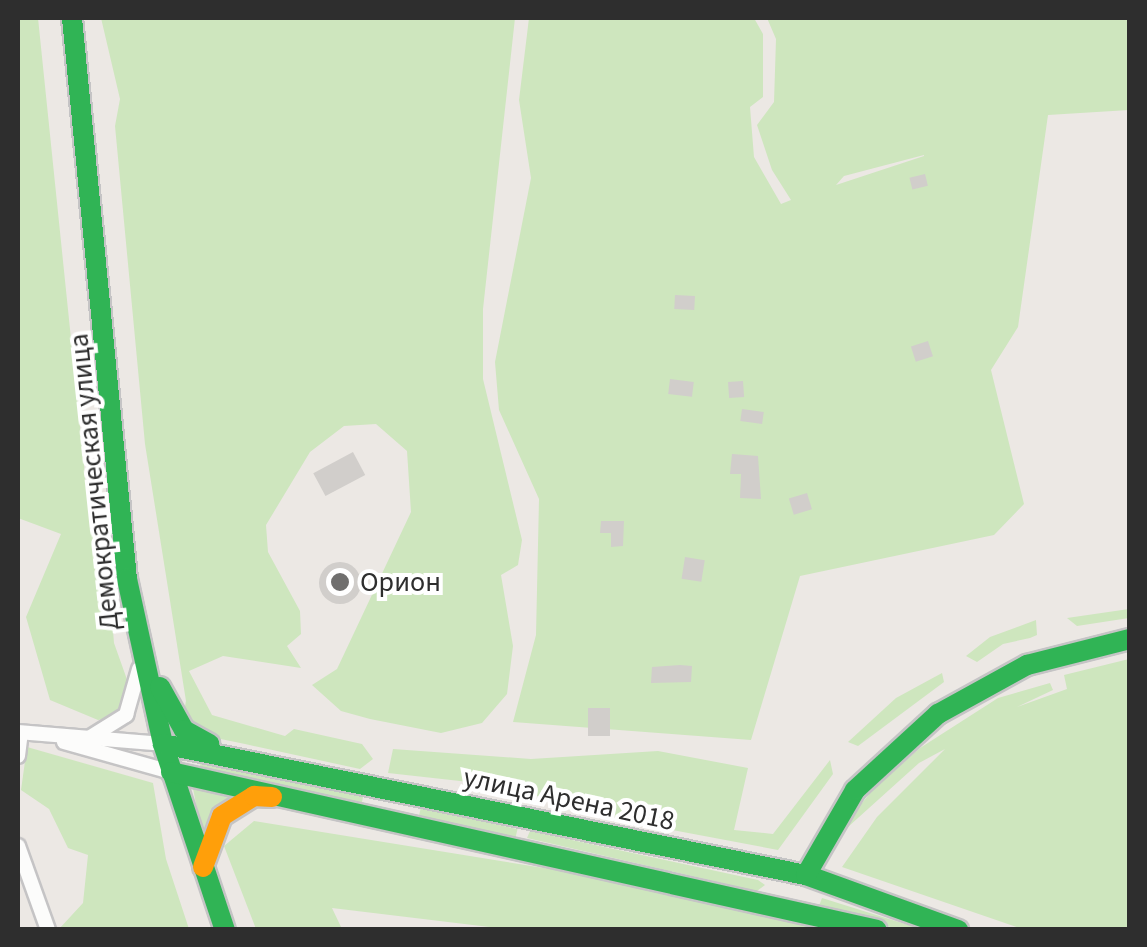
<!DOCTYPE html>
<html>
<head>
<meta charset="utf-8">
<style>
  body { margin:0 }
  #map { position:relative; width:1147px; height:947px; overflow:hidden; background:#ece8e4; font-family:"Source Sans 3",sans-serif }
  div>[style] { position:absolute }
  .green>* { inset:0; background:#cee6be; transform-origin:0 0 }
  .building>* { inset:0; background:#d1cecb; transform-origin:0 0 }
  .round { border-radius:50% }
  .roads { filter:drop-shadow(2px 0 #c5c4c5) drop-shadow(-2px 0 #c5c4c5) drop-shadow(0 2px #c5c4c5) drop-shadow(0 -2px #c5c4c5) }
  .street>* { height:14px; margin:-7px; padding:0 7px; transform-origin:7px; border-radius:7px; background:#fcfcfb }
  .fast>* { height:20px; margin:-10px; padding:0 10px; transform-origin:10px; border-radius:10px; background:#30b455 }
  .slow>* { height:20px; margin:-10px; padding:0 10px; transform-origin:10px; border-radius:10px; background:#ff9f0a }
  .dots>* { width:28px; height:28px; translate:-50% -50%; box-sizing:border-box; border:5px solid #fff; border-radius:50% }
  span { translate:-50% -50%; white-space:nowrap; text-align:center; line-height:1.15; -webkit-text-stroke:8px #fff; paint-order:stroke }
  .street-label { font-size:28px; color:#2e2e2e }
  .poi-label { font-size:28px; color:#2e2e2e }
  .left { translate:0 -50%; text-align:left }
  .frame { position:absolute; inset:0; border:20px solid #2e2e2e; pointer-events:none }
</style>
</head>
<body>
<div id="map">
  <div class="green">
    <i style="clip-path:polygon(18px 18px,38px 18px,88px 504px,106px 543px,114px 643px,130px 688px,115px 717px,98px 720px,50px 700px,26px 617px,61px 534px,18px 518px)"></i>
    <i style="clip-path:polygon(101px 18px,515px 18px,483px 309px,483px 379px,522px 540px,518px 565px,501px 575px,513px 646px,507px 694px,482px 723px,441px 733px,370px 719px,341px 711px,312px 685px,337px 669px,411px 512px,407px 451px,376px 424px,344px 426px,310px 452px,266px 525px,268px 552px,300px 611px,301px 634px,287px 646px,301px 668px,223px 656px,189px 671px,212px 715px,285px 736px,294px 729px,362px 744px,373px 759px,360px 769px,245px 744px,206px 736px,183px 717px,186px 701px,145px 444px,115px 126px,120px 99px)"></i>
    <i style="clip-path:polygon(evenodd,529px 18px,754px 18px,763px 34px,763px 97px,750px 107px,754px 157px,781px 204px,791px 200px,772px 170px,757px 125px,774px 102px,776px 39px,767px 18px,1129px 18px,1129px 110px,1048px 115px,1018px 327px,991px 370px,1024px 504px,994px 535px,800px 576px,751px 740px,513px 722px,536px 635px,539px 499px,499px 410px,495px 362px,531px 178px,519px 100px,529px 18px,924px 155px,924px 156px,836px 185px,844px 176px,924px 155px)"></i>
    <i style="clip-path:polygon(1129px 609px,1129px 618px,1077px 626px,1067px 618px)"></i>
    <i style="clip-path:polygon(1036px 620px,1037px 635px,1030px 638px,1003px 644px,977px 662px,966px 656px,990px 637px)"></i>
    <i style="clip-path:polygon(1129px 659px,1129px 929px,1022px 929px,842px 867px,877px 817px,945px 749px,919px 763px,828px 845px,875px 787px,920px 748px,998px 698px,1050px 683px,1053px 690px,1017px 707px,1067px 689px,1064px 675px)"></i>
    <i style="clip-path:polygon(942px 673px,944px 682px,858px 746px,848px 742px,896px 698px)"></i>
    <i style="clip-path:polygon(27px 747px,153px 783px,166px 859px,189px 929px,59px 929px,83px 903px,88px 855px,68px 848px,49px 809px,21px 790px)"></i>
    <i style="clip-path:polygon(393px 749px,531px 759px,658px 751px,748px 768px,734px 830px,773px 834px,830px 760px,833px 774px,778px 850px,651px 826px,496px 785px,388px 773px)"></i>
    <i style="left:201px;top:761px;width:166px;height:9px;rotate:12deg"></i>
    <i style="clip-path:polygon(192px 783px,247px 796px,205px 839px,196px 804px)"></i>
    <i style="left:421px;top:807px;width:99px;height:9px;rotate:13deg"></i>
    <i style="clip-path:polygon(254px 821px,581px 874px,837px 929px,515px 930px,332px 908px,342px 929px,256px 929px,224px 846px)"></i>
    <i style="clip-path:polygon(530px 831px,758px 880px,765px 885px,757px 891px,527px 838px)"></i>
    <i style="clip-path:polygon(822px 898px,921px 929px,897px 929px,819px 906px)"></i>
  </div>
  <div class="building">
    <i style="left:925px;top:174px;width:12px;height:16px;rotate:76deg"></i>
    <i style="left:675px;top:295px;width:20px;height:14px;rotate:3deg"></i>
    <i style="left:928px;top:341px;width:16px;height:18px;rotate:72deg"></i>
    <i style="left:670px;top:379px;width:24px;height:15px;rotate:7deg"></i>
    <i style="left:743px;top:381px;width:16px;height:15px;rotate:86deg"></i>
    <i style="left:742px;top:409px;width:22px;height:12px;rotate:8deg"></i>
    <i style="left:353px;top:452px;width:26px;height:45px;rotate:62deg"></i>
    <i style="clip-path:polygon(732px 454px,758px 456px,761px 499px,740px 498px,741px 474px,730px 474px)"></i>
    <i style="left:807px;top:493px;width:17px;height:19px;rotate:73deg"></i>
    <i style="clip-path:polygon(601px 521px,624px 521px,623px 546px,611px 547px,611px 533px,600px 533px)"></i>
    <i style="left:685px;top:557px;width:20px;height:22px;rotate:9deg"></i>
    <i class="round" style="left:319px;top:562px;width:42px;height:42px"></i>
    <i style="clip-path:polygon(680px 665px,692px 666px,691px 682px,651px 683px,652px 667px)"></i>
    <i style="left:588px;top:708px;width:22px;height:28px"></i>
  </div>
  <div class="roads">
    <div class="street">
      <i style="left:18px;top:732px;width:145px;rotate:4.7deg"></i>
      <i style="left:89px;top:738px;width:44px;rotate:-31.9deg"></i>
      <i style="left:126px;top:715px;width:48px;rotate:-74.2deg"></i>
      <i style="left:64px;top:742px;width:111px;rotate:15.7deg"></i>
      <i style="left:18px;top:756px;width:23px;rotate:-83deg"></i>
      <i style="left:18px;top:846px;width:89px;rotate:70.3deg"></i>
    </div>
    <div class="fast">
      <i style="left:72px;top:18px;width:564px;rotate:84.4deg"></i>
      <i style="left:127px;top:579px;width:169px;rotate:77.7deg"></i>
      <i style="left:163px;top:744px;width:196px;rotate:71.6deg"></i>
      <i style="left:160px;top:687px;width:49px;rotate:60.8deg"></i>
      <i style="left:184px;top:730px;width:29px;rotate:29deg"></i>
      <i style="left:163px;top:744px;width:656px;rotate:11.52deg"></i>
      <i style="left:806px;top:875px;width:162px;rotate:19.9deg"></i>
      <i style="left:171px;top:772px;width:723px;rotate:12.61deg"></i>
      <i style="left:806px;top:875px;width:98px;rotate:-60deg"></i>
      <i style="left:855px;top:790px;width:113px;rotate:-42.5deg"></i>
      <i style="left:938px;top:714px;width:102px;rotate:-28.8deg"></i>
      <i style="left:1027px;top:665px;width:106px;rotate:-14.2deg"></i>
    </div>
    <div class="slow">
      <i style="left:203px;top:867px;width:54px;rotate:-69.6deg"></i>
      <i style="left:222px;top:816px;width:38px;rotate:-32deg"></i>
      <i style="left:254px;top:796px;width:18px;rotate:3deg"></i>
    </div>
  </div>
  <div class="dots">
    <i style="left:340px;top:582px;background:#706f6e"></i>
  </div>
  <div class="street-label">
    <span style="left:94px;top:482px;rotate:-96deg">Демократическая улица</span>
    <span style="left:569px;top:799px;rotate:12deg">улица Арена 2018</span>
  </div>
  <div class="poi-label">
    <span class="left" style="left:360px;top:582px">Орион</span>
  </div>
  <div class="frame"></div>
</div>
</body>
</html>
